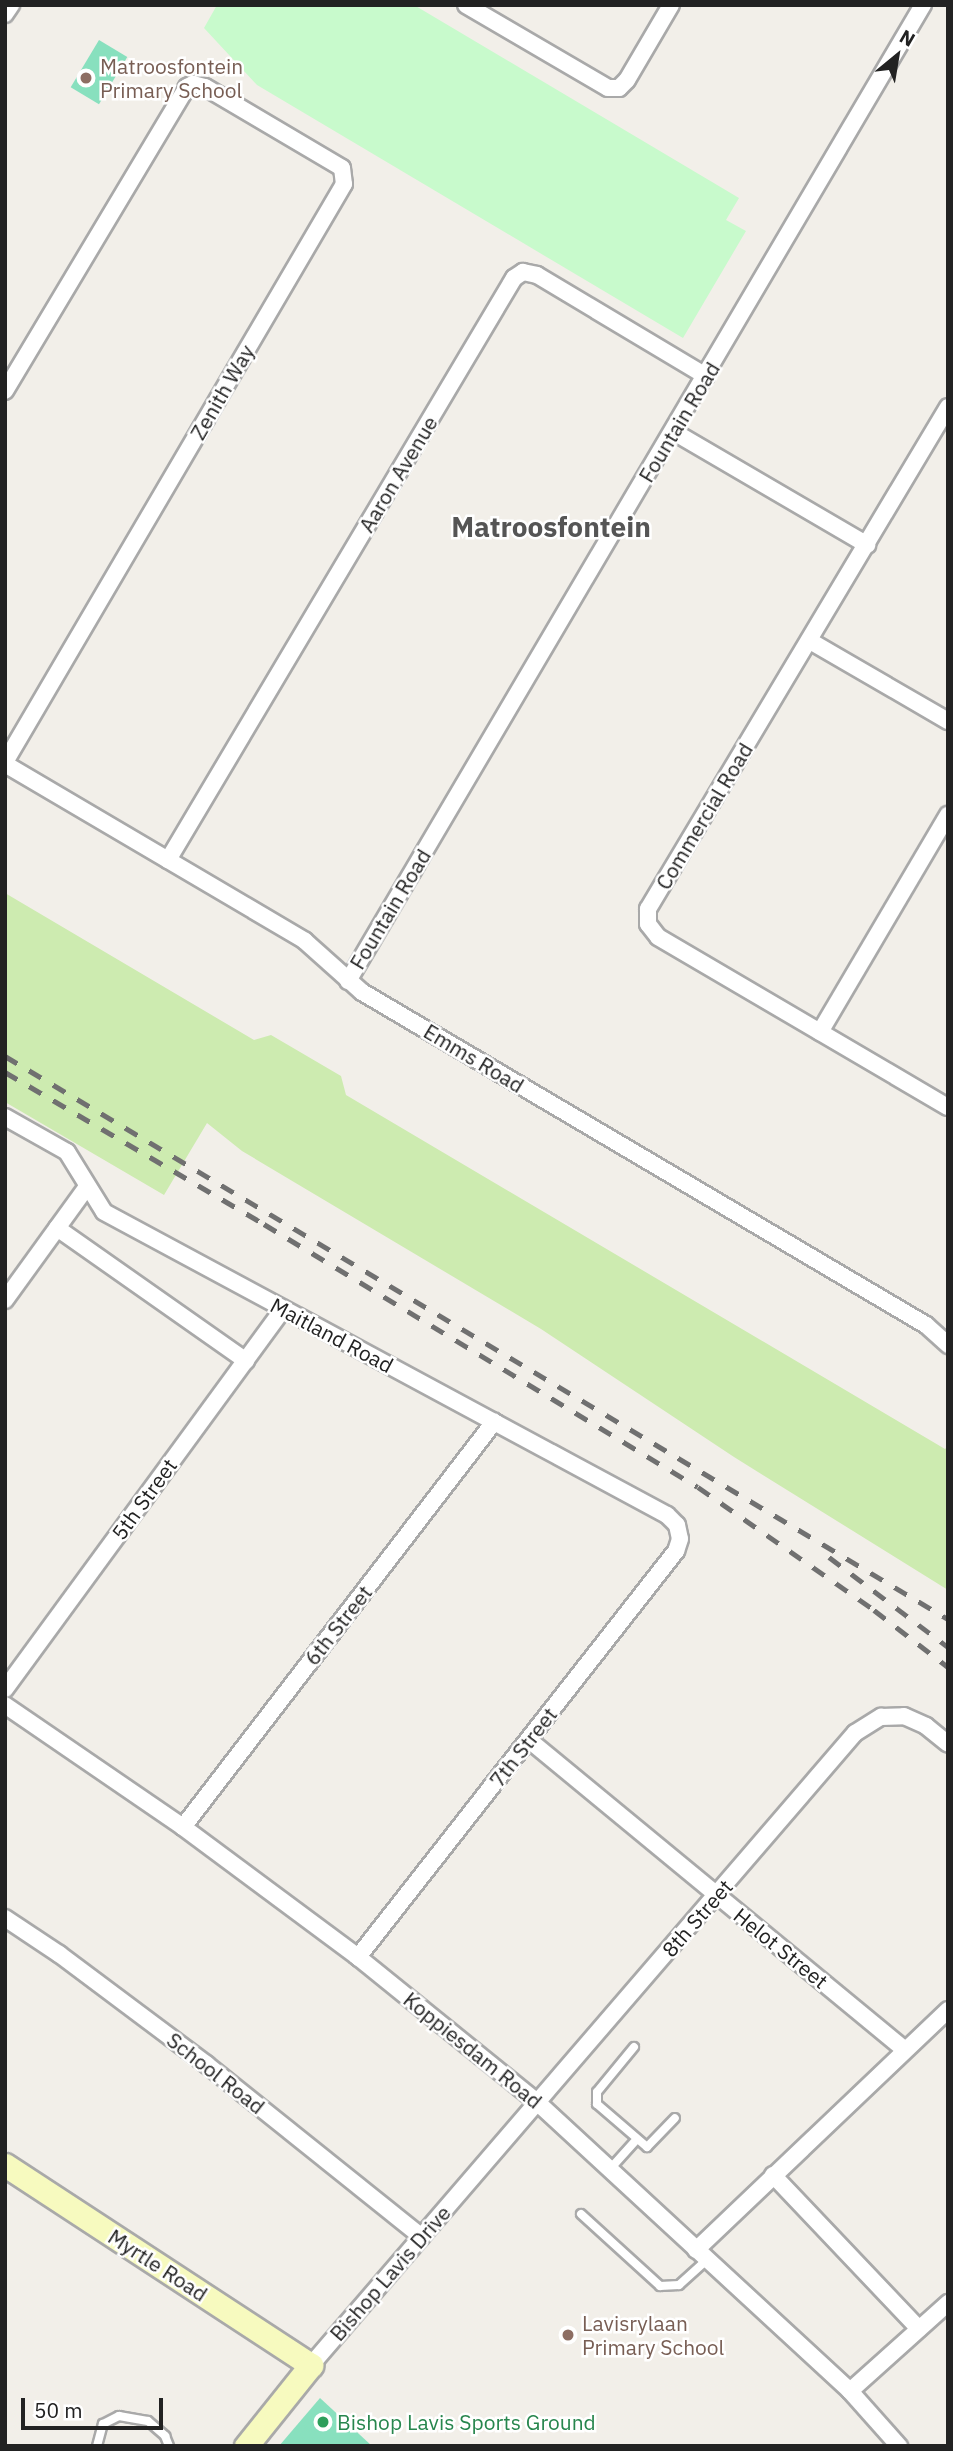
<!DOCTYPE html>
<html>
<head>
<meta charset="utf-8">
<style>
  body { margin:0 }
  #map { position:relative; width:953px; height:2451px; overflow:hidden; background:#f2efe9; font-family:"IBM Plex Sans",sans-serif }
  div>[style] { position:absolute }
  .grass>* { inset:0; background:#cdebb0 }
  .park>* { inset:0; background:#c8facc }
  .pitch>* { inset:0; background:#88e0be; transform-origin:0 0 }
  .roads { filter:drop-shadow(2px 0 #a9a9a9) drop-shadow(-2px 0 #a9a9a9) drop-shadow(0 2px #a9a9a9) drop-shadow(0 -2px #a9a9a9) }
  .lane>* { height:8px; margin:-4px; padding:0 4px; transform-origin:4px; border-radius:4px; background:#fff }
  .street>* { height:16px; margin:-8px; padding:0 8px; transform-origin:8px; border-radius:8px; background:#fff }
  .secondary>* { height:23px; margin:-11.5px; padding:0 11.5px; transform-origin:11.5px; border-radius:11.5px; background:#f7fabf }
  .rail>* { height:5px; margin-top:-2.5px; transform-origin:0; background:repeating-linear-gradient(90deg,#707070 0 14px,transparent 0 28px) }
  .dots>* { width:19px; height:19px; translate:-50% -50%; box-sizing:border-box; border:4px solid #fff; border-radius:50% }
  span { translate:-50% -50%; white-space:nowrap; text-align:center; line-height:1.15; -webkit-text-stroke:5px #fff; paint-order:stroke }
  .education-label { font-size:21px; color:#785e54 }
  .left { translate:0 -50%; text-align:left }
  .street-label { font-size:21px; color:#222 }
  .leisure-label { font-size:21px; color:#27864d }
  .district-label { font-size:28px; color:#555; font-weight:700 }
  .frame { position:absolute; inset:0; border:7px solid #222; pointer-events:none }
  .north { position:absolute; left:862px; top:21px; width:70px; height:70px; -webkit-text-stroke:5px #fff; paint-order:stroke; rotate:30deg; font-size:19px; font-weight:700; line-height:28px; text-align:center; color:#222 }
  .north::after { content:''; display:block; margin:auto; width:24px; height:32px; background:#222; clip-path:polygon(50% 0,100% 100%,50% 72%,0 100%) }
  .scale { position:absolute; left:21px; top:2398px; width:142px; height:32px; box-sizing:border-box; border:4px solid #222; border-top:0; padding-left:9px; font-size:21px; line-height:24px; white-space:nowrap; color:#222; -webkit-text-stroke:5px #fff; paint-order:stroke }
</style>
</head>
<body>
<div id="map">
  <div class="grass">
    <i style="clip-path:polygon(5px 893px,254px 1040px,271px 1035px,341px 1076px,346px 1095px,945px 1449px,948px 1446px,948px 1590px,734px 1457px,541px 1329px,242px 1151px,207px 1123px,164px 1195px,5px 1102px)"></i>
  </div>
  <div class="park">
    <i style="clip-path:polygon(217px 5px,414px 5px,739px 198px,726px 220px,746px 231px,683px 338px,257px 85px,204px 28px)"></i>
  </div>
  <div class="pitch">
    <i style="left:99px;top:40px;width:33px;height:55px;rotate:31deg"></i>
    <i style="clip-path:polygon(320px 2398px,372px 2446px,279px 2446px)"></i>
  </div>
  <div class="roads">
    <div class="lane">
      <i style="left:634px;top:2047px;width:58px;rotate:129.4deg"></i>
      <i style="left:597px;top:2092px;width:12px;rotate:90deg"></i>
      <i style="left:597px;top:2104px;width:66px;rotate:40.7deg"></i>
      <i style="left:647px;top:2147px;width:40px;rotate:-46deg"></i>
      <i style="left:610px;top:2169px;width:39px;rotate:-48deg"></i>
      <i style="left:581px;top:2214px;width:107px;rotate:42.3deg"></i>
      <i style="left:660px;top:2286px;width:19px;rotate:-3deg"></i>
      <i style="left:679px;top:2285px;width:38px;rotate:-42deg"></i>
      <i style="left:97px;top:2446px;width:23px;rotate:-75deg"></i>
      <i style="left:103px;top:2424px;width:18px;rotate:-27deg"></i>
      <i style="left:119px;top:2416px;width:29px;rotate:10deg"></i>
      <i style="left:148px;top:2421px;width:23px;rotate:41deg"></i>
      <i style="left:165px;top:2436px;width:11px;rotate:68deg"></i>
    </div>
    <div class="street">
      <i style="left:466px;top:5px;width:164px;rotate:30.3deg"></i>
      <i style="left:608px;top:88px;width:11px"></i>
      <i style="left:619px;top:88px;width:11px;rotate:-45deg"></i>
      <i style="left:627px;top:80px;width:87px;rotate:-59.6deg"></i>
      <i style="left:5px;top:14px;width:11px;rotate:-56deg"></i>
      <i style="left:5px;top:391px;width:354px;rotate:-59.1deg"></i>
      <i style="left:187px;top:87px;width:7px;rotate:-27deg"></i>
      <i style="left:193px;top:84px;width:12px;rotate:14deg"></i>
      <i style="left:205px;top:87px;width:159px;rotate:30.6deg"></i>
      <i style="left:342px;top:168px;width:16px;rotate:83deg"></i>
      <i style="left:344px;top:184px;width:670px;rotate:120.39deg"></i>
      <i style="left:948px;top:407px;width:585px;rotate:120.86deg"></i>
      <i style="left:648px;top:909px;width:15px;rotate:90deg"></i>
      <i style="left:648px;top:924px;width:16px;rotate:52deg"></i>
      <i style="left:658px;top:937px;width:336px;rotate:30.4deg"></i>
      <i style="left:674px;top:432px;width:224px;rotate:30.3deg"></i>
      <i style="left:810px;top:641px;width:160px;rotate:30.1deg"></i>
      <i style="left:5px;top:764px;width:348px;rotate:30.5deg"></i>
      <i style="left:305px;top:941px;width:76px;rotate:41.8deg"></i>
      <i style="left:362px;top:992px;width:655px;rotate:30.56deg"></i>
      <i style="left:926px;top:1325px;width:30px;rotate:42deg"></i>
      <i style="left:168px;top:860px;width:677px;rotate:-59.27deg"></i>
      <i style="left:514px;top:278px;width:11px;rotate:-34deg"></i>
      <i style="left:523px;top:272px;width:14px;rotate:12deg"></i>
      <i style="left:537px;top:275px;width:197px;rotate:30.9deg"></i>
      <i style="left:348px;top:981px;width:1133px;rotate:-59.5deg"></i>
      <i style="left:820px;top:1032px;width:252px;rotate:-59.5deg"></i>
      <i style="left:5px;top:1117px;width:71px;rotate:29.4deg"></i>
      <i style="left:67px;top:1152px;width:70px;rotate:58.3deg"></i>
      <i style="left:104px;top:1212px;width:639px;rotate:28.29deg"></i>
      <i style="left:667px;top:1515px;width:14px;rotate:45deg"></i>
      <i style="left:677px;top:1525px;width:14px;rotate:78deg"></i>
      <i style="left:680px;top:1539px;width:13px;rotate:108deg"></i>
      <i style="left:676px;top:1551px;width:516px;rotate:128.07deg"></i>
      <i style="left:57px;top:1228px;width:231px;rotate:35.1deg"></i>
      <i style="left:5px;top:1300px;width:138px;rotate:-54.1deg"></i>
      <i style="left:5px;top:1689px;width:471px;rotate:-53.8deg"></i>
      <i style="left:5px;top:1705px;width:216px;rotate:34.4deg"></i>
      <i style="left:183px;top:1827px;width:218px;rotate:36.6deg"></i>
      <i style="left:358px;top:1957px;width:232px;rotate:39deg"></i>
      <i style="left:538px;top:2103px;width:425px;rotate:42.7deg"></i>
      <i style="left:850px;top:2391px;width:74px;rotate:48.3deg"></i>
      <i style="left:529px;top:1740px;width:486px;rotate:39.5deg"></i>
      <i style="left:183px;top:1827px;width:511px;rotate:-52.48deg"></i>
      <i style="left:5px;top:1918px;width:65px;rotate:33.7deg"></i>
      <i style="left:59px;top:1954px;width:184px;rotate:36.8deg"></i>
      <i style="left:206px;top:2064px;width:275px;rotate:38.7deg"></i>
      <i style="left:773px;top:2175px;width:212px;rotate:46.5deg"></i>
      <i style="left:696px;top:2250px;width:348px;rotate:-43.6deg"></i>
      <i style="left:311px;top:2365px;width:834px;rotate:-49.28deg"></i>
      <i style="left:855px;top:1733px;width:31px;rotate:-32deg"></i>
      <i style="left:881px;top:1717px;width:23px;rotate:-2deg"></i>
      <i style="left:904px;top:1716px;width:24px;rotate:24deg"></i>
      <i style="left:926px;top:1726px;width:28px;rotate:39deg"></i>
      <i style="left:850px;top:2391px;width:132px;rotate:-41.9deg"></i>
    </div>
    <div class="secondary">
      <i style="left:5px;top:2165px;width:366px;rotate:33.2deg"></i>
      <i style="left:311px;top:2365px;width:104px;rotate:128.7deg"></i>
    </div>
  </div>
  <div class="rail">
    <i style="left:5px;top:1056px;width:1098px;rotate:30.84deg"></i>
    <i style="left:5px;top:1072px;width:300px;rotate:30.4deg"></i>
    <i style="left:264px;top:1224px;width:507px;rotate:31.22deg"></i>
    <i style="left:698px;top:1487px;width:215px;rotate:34.9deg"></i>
    <i style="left:874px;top:1610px;width:93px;rotate:37.6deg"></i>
    <i style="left:829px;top:1557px;width:149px;rotate:37.1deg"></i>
  </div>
  <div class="dots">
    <i style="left:86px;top:78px;background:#8d6e63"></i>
    <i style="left:568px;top:2335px;background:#8d6e63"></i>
    <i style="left:323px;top:2422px;background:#2e9e5b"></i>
  </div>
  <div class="education-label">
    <span class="left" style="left:100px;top:78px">Matroosfontein<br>Primary School</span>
    <span class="left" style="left:582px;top:2335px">Lavisrylaan<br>Primary School</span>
  </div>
  <div class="street-label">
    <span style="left:222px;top:392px;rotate:-60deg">Zenith Way</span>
    <span style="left:679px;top:422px;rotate:-59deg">Fountain Road</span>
    <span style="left:398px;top:474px;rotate:-59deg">Aaron Avenue</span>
    <span style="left:704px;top:816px;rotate:-59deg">Commercial Road</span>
    <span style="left:390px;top:909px;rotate:-59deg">Fountain Road</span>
    <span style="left:474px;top:1058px;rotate:31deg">Emms Road</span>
    <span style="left:332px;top:1335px;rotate:28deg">Maitland Road</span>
    <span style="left:144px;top:1499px;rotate:-54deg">5th Street</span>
    <span style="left:338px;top:1625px;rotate:-52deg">6th Street</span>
    <span style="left:523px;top:1747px;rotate:-52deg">7th Street</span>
    <span style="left:697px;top:1918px;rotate:-49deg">8th Street</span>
    <span style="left:781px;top:1948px;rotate:39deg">Helot Street</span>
    <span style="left:473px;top:2050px;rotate:39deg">Koppiesdam Road</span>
    <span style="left:216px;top:2073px;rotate:38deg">School Road</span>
    <span style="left:158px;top:2265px;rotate:33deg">Myrtle Road</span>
    <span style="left:390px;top:2273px;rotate:-49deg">Bishop Lavis Drive</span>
  </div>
  <div class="leisure-label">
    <span class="left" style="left:337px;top:2422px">Bishop Lavis Sports Ground</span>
  </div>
  <div class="district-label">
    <span style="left:551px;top:527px">Matroosfontein</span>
  </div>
  <div class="frame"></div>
  <div class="north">N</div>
  <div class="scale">50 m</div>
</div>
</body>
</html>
